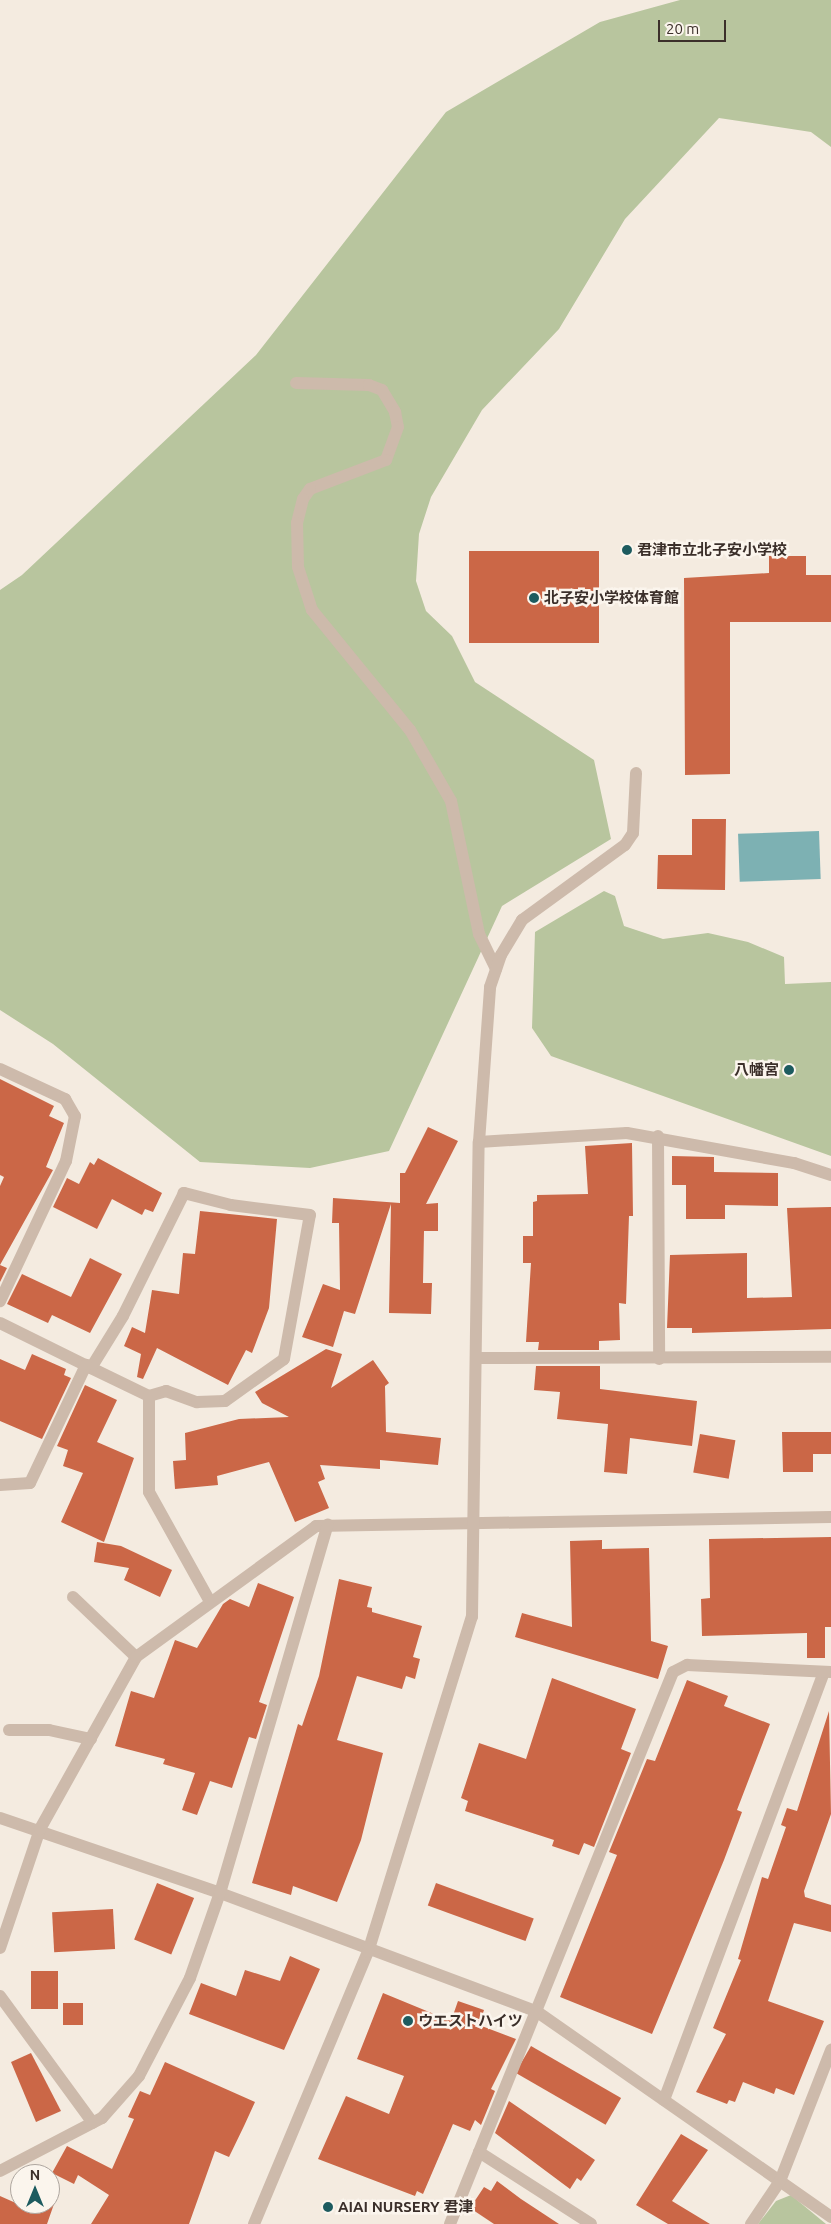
<!DOCTYPE html>
<html>
<head>
<meta charset="utf-8">
<style>
  body { margin:0 }
  #map { position:relative; width:831px; height:2224px; overflow:hidden; background:#f4ebe0; font-family:Ubuntu,"Noto Sans JP",sans-serif }
  div>[style] { position:absolute }
  .green>* { inset:0; background:#b8c59e }
  .water>* { inset:0; background:#7db1b3; transform-origin:0 0 }
  .building>* { inset:0; background:#cb6747; transform-origin:0 0 }
  .minor>* { height:12px; margin:-6px; padding:0 6px; transform-origin:6px; border-radius:6px; background:#cdbaab }
  .dots>* { width:14px; height:14px; translate:-50% -50%; box-sizing:border-box; border:2px solid #fbf5ed; border-radius:50% }
  span { translate:-50% -50%; white-space:nowrap; text-align:center; line-height:1.15; -webkit-text-stroke:5px #fbf5ed; paint-order:stroke }
  .poi-label { font-size:15px; color:#3b2f2a; font-weight:700 }
  .left { translate:0 -50%; text-align:left }
  .right { translate:-100% -50%; text-align:right }
  .north { position:absolute; left:10px; top:2164px; width:50px; height:50px; box-sizing:border-box; background:#fbf5ed; border:1px solid #aea69f; border-radius:50%; rotate:0deg; font-size:14px; font-weight:700; line-height:20px; text-align:center; color:#3b2f2a }
  .north::after { content:''; display:block; margin:auto; width:18px; height:22px; background:#1d5b5f; clip-path:polygon(50% 0,100% 100%,50% 72%,0 100%) }
  .scale { position:absolute; left:658px; top:20px; width:68px; height:22px; box-sizing:border-box; border:2px solid #3b2f2a; border-top:0; padding-left:6px; font-size:15px; line-height:18px; white-space:nowrap; color:#3b2f2a; -webkit-text-stroke:4px #fbf5ed; paint-order:stroke }
</style>
</head>
<body>
<div id="map">
  <div class="green">
    <i style="clip-path:polygon(680px 0,831px 0,831px 147px,811px 132px,719px 118px,625px 219px,559px 329px,482px 410px,431px 497px,419px 534px,416px 581px,426px 611px,452px 636px,475px 682px,594px 760px,611px 839px,502px 906px,389px 1151px,310px 1168px,200px 1162px,53px 1044px,0 1010px,0 590px,22px 575px,256px 355px,446px 112px,600px 22px)"></i>
    <i style="clip-path:polygon(604px 891px,615px 896px,624px 926px,663px 939px,708px 933px,748px 942px,784px 957px,785px 984px,831px 982px,831px 1156px,551px 1056px,532px 1028px,535px 932px)"></i>
    <i style="clip-path:polygon(791px 2195px,826px 2224px,758px 2224px,776px 2201px)"></i>
  </div>
  <div class="water">
    <i style="left:819px;top:831px;width:48px;height:81px;rotate:88deg"></i>
  </div>
  <div class="building">
    <i style="left:469px;top:551px;width:130px;height:92px"></i>
    <i style="clip-path:polygon(769px 556px,806px 556px,806px 575px,831px 575px,831px 622px,730px 622px,730px 774px,685px 775px,684px 578px,769px 573px)"></i>
    <i style="clip-path:polygon(692px 819px,726px 819px,725px 890px,657px 889px,658px 855px,692px 855px)"></i>
    <i style="clip-path:polygon(0 1079px,54px 1106px,49px 1116px,64px 1123px,46px 1167px,53px 1170px,0 1265px,7px 1268px,0 1282px,0 1186px,4px 1177px,0 1175px)"></i>
    <i style="clip-path:polygon(428px 1127px,458px 1141px,426px 1204px,438px 1203px,438px 1231px,424px 1231px,423px 1283px,432px 1283px,431px 1314px,389px 1313px,391px 1204px,355px 1314px,344px 1311px,333px 1347px,302px 1337px,323px 1284px,340px 1290px,339px 1223px,332px 1223px,333px 1198px,400px 1203px,400px 1173px,405px 1173px)"></i>
    <i style="clip-path:polygon(632px 1143px,633px 1216px,629px 1216px,626px 1304px,619px 1303px,620px 1340px,599px 1341px,599px 1350px,538px 1350px,539px 1342px,526px 1342px,531px 1263px,523px 1263px,523px 1236px,533px 1236px,533px 1202px,537px 1201px,537px 1195px,588px 1194px,585px 1146px)"></i>
    <i style="clip-path:polygon(672px 1156px,714px 1157px,714px 1172px,778px 1173px,778px 1206px,725px 1205px,725px 1219px,686px 1219px,686px 1185px,672px 1185px)"></i>
    <i style="clip-path:polygon(98px 1158px,162px 1193px,153px 1212px,145px 1209px,142px 1215px,112px 1199px,97px 1229px,53px 1207px,67px 1178px,79px 1184px,90px 1162px,94px 1165px)"></i>
    <i style="clip-path:polygon(831px 1207px,831px 1329px,692px 1333px,692px 1328px,667px 1328px,670px 1255px,747px 1253px,747px 1298px,792px 1297px,787px 1208px)"></i>
    <i style="clip-path:polygon(200px 1211px,277px 1219px,269px 1308px,252px 1353px,246px 1350px,228px 1385px,157px 1348px,143px 1379px,137px 1377px,141px 1354px,124px 1346px,132px 1327px,145px 1333px,152px 1290px,179px 1294px,183px 1253px,195px 1254px)"></i>
    <i style="clip-path:polygon(90px 1258px,122px 1274px,90px 1333px,52px 1315px,48px 1323px,7px 1304px,22px 1274px,71px 1297px)"></i>
    <i style="clip-path:polygon(326px 1349px,342px 1354px,331px 1388px,373px 1360px,389px 1383px,385px 1386px,386px 1432px,441px 1438px,438px 1465px,380px 1460px,380px 1469px,320px 1465px,325px 1479px,318px 1482px,329px 1508px,295px 1522px,269px 1462px,217px 1476px,218px 1485px,175px 1489px,173px 1461px,186px 1460px,185px 1433px,239px 1419px,289px 1417px,262px 1403px,255px 1392px)"></i>
    <i style="clip-path:polygon(32px 1354px,66px 1369px,64px 1375px,71px 1378px,42px 1439px,0 1421px,0 1359px,25px 1370px)"></i>
    <i style="clip-path:polygon(536px 1366px,600px 1366px,600px 1389px,697px 1401px,692px 1446px,630px 1438px,627px 1474px,604px 1472px,608px 1424px,557px 1419px,560px 1392px,534px 1390px)"></i>
    <i style="clip-path:polygon(85px 1385px,117px 1400px,97px 1442px,134px 1458px,104px 1542px,61px 1522px,83px 1473px,63px 1466px,68px 1450px,57px 1446px)"></i>
    <i style="clip-path:polygon(782px 1432px,831px 1432px,831px 1454px,813px 1454px,813px 1472px,783px 1472px)"></i>
    <i style="left:700px;top:1434px;width:36px;height:39px;rotate:10deg"></i>
    <i style="clip-path:polygon(831px 1537px,831px 1627px,825px 1627px,825px 1658px,807px 1658px,807px 1633px,702px 1636px,701px 1599px,710px 1598px,709px 1539px)"></i>
    <i style="clip-path:polygon(602px 1540px,602px 1549px,649px 1548px,651px 1641px,668px 1646px,658px 1679px,515px 1637px,522px 1613px,572px 1627px,570px 1541px)"></i>
    <i style="clip-path:polygon(97px 1542px,121px 1546px,172px 1570px,160px 1597px,124px 1580px,129px 1568px,94px 1562px)"></i>
    <i style="clip-path:polygon(339px 1579px,372px 1587px,367px 1607px,372px 1608px,372px 1612px,422px 1626px,413px 1657px,420px 1659px,415px 1679px,406px 1676px,402px 1689px,357px 1676px,337px 1740px,383px 1753px,361px 1840px,337px 1902px,293px 1886px,291px 1895px,252px 1883px,298px 1724px,302px 1726px,319px 1676px)"></i>
    <i style="clip-path:polygon(258px 1583px,294px 1597px,259px 1702px,267px 1705px,256px 1739px,249px 1737px,232px 1788px,210px 1781px,197px 1815px,182px 1810px,195px 1773px,163px 1764px,165px 1759px,115px 1746px,131px 1691px,154px 1698px,175px 1640px,197px 1648px,223px 1604px,230px 1599px,249px 1607px)"></i>
    <i style="clip-path:polygon(552px 1678px,636px 1709px,621px 1749px,631px 1753px,594px 1847px,584px 1843px,579px 1855px,552px 1846px,554px 1840px,465px 1811px,468px 1801px,461px 1798px,479px 1743px,526px 1759px)"></i>
    <i style="clip-path:polygon(687px 1680px,728px 1696px,724px 1706px,770px 1724px,737px 1810px,742px 1812px,724px 1860px,652px 2034px,560px 1997px,617px 1855px,609px 1852px,647px 1759px,655px 1761px)"></i>
    <i style="clip-path:polygon(829px 1711px,831px 1814px,804px 1891px,805px 1897px,831px 1905px,831px 1932px,794px 1923px,768px 2001px,824px 2021px,794px 2095px,776px 2088px,774px 2094px,743px 2082px,735px 2102px,729px 2100px,727px 2104px,696px 2092px,726px 2034px,713px 2028px,741px 1960px,738px 1959px,762px 1877px,768px 1879px,786px 1827px,781px 1825px,787px 1808px,797px 1811px)"></i>
    <i style="left:157px;top:1883px;width:40px;height:61px;rotate:22deg"></i>
    <i style="left:436px;top:1883px;width:104px;height:24px;rotate:20deg"></i>
    <i style="left:113px;top:1909px;width:40px;height:61px;rotate:87deg"></i>
    <i style="clip-path:polygon(290px 1956px,320px 1969px,284px 2050px,189px 2014px,201px 1983px,236px 1996px,245px 1970px,280px 1981px)"></i>
    <i style="left:31px;top:1971px;width:27px;height:38px"></i>
    <i style="clip-path:polygon(383px 1993px,451px 2021px,458px 2001px,484px 2010px,479px 2025px,516px 2039px,491px 2089px,495px 2091px,481px 2125px,475px 2120px,470px 2131px,453px 2124px,423px 2194px,417px 2191px,415px 2196px,318px 2159px,346px 2096px,389px 2114px,404px 2076px,357px 2059px)"></i>
    <i style="left:63px;top:2003px;width:20px;height:22px"></i>
    <i style="left:531px;top:2046px;width:104px;height:31px;rotate:30deg"></i>
    <i style="clip-path:polygon(31px 2053px,61px 2111px,36px 2122px,11px 2062px)"></i>
    <i style="clip-path:polygon(165px 2062px,255px 2102px,244px 2126px,229px 2157px,215px 2151px,189px 2224px,91px 2224px,109px 2195px,78px 2175px,74px 2184px,52px 2173px,67px 2146px,112px 2169px,134px 2119px,128px 2117px,140px 2091px,150px 2095px)"></i>
    <i style="clip-path:polygon(509px 2101px,595px 2160px,581px 2181px,577px 2178px,570px 2189px,495px 2133px)"></i>
    <i style="clip-path:polygon(681px 2134px,708px 2150px,672px 2201px,710px 2224px,668px 2224px,636px 2205px)"></i>
    <i style="clip-path:polygon(497px 2181px,521px 2199px,559px 2224px,494px 2224px,470px 2208px,484px 2187px,491px 2191px)"></i>
    <i style="clip-path:polygon(0 2196px,18px 2204px,54px 2204px,47px 2224px,0 2224px)"></i>
  </div>
  <div class="minor">
    <i style="left:296px;top:383px;width:73px;rotate:1.6deg"></i>
    <i style="left:369px;top:385px;width:14px;rotate:21deg"></i>
    <i style="left:382px;top:390px;width:26px;rotate:59deg"></i>
    <i style="left:395px;top:412px;width:15px;rotate:79deg"></i>
    <i style="left:398px;top:427px;width:35px;rotate:110deg"></i>
    <i style="left:386px;top:460px;width:81px;rotate:159.1deg"></i>
    <i style="left:310px;top:489px;width:12px;rotate:125deg"></i>
    <i style="left:303px;top:499px;width:25px;rotate:104deg"></i>
    <i style="left:297px;top:523px;width:44px;rotate:88.7deg"></i>
    <i style="left:298px;top:567px;width:45px;rotate:72deg"></i>
    <i style="left:312px;top:610px;width:155px;rotate:50.8deg"></i>
    <i style="left:410px;top:730px;width:82px;rotate:60deg"></i>
    <i style="left:451px;top:801px;width:136px;rotate:78.1deg"></i>
    <i style="left:479px;top:934px;width:39px;rotate:64deg"></i>
    <i style="left:0;top:1069px;width:72px;rotate:24.8deg"></i>
    <i style="left:65px;top:1099px;width:20px;rotate:60deg"></i>
    <i style="left:75px;top:1116px;width:46px;rotate:101.3deg"></i>
    <i style="left:66px;top:1161px;width:155px;rotate:115.2deg"></i>
    <i style="left:658px;top:1136px;width:223px;rotate:89.7deg"></i>
    <i style="left:479px;top:1142px;width:148px;rotate:-3.5deg"></i>
    <i style="left:627px;top:1133px;width:170px;rotate:10.2deg"></i>
    <i style="left:794px;top:1163px;width:39px;rotate:18deg"></i>
    <i style="left:0;top:1323px;width:102px;rotate:26.3deg"></i>
    <i style="left:91px;top:1368px;width:64px;rotate:25.8deg"></i>
    <i style="left:149px;top:1396px;width:18px;rotate:-16deg"></i>
    <i style="left:166px;top:1391px;width:33px;rotate:20deg"></i>
    <i style="left:197px;top:1402px;width:28px;rotate:-2deg"></i>
    <i style="left:225px;top:1401px;width:72px;rotate:-35.4deg"></i>
    <i style="left:284px;top:1359px;width:146px;rotate:-79.8deg"></i>
    <i style="left:310px;top:1215px;width:80px;rotate:-172.8deg"></i>
    <i style="left:231px;top:1205px;width:49px;rotate:-165.7deg"></i>
    <i style="left:184px;top:1193px;width:137px;rotate:116.4deg"></i>
    <i style="left:123px;top:1316px;width:61px;rotate:121.6deg"></i>
    <i style="left:478px;top:1358px;width:353px;rotate:-0.2deg"></i>
    <i style="left:149px;top:1396px;width:96px;rotate:90deg"></i>
    <i style="left:149px;top:1492px;width:124px;rotate:60.9deg"></i>
    <i style="left:0;top:1485px;width:30px;rotate:-4deg"></i>
    <i style="left:30px;top:1483px;width:131px;rotate:-64.6deg"></i>
    <i style="left:73px;top:1597px;width:87px;rotate:43.6deg"></i>
    <i style="left:9px;top:1730px;width:40px"></i>
    <i style="left:49px;top:1730px;width:43px;rotate:12.1deg"></i>
    <i style="left:0;top:1818px;width:232px;rotate:18.8deg"></i>
    <i style="left:220px;top:1893px;width:337px;rotate:20.5deg"></i>
    <i style="left:536px;top:2011px;width:360px;rotate:34.9deg"></i>
    <i style="left:0;top:1948px;width:126px;rotate:-71.4deg"></i>
    <i style="left:40px;top:1829px;width:197px;rotate:-60.8deg"></i>
    <i style="left:136px;top:1657px;width:223px;rotate:-36deg"></i>
    <i style="left:316px;top:1526px;width:515px;rotate:-1deg"></i>
    <i style="left:0;top:1996px;width:157px;rotate:53.8deg"></i>
    <i style="left:664px;top:2100px;width:457px;rotate:-69.5deg"></i>
    <i style="left:479px;top:2152px;width:133px;rotate:32.7deg"></i>
    <i style="left:0;top:2171px;width:115px;rotate:-27.5deg"></i>
    <i style="left:102px;top:2118px;width:56px;rotate:-48.6deg"></i>
    <i style="left:139px;top:2076px;width:110px;rotate:-62.5deg"></i>
    <i style="left:190px;top:1978px;width:90px;rotate:-70.6deg"></i>
    <i style="left:220px;top:1893px;width:384px;rotate:-73.7deg"></i>
    <i style="left:254px;top:2224px;width:295px;rotate:-67.3deg"></i>
    <i style="left:368px;top:1952px;width:351px;rotate:-72.8deg"></i>
    <i style="left:472px;top:1617px;width:475px;rotate:-89.2deg"></i>
    <i style="left:479px;top:1142px;width:155px;rotate:-85.9deg"></i>
    <i style="left:490px;top:987px;width:34px;rotate:-71deg"></i>
    <i style="left:501px;top:955px;width:41px;rotate:-59deg"></i>
    <i style="left:522px;top:920px;width:127px;rotate:-36.1deg"></i>
    <i style="left:625px;top:845px;width:14px;rotate:-56deg"></i>
    <i style="left:633px;top:833px;width:60px;rotate:-87.1deg"></i>
    <i style="left:450px;top:2224px;width:595px;rotate:-68deg"></i>
    <i style="left:673px;top:1672px;width:16px;rotate:-27deg"></i>
    <i style="left:687px;top:1665px;width:144px;rotate:2.8deg"></i>
    <i style="left:751px;top:2224px;width:52px;rotate:-56deg"></i>
    <i style="left:780px;top:2181px;width:141px;rotate:-68.7deg"></i>
  </div>
  <div class="dots">
    <i style="left:627px;top:550px;background:#1d5b5f"></i>
    <i style="left:534px;top:598px;background:#1d5b5f"></i>
    <i style="left:789px;top:1070px;background:#1d5b5f"></i>
    <i style="left:408px;top:2021px;background:#1d5b5f"></i>
    <i style="left:328px;top:2207px;background:#1d5b5f"></i>
  </div>
  <div class="poi-label">
    <span class="left" style="left:637px;top:550px">君津市立北子安小学校</span>
    <span class="left" style="left:544px;top:598px">北子安小学校体育館</span>
    <span class="right" style="left:779px;top:1070px">八幡宮</span>
    <span class="left" style="left:418px;top:2021px">ウエストハイツ</span>
    <span class="left" style="left:338px;top:2207px">AIAI NURSERY 君津</span>
  </div>
  <div class="north">N</div>
  <div class="scale">20 m</div>
</div>
</body>
</html>
